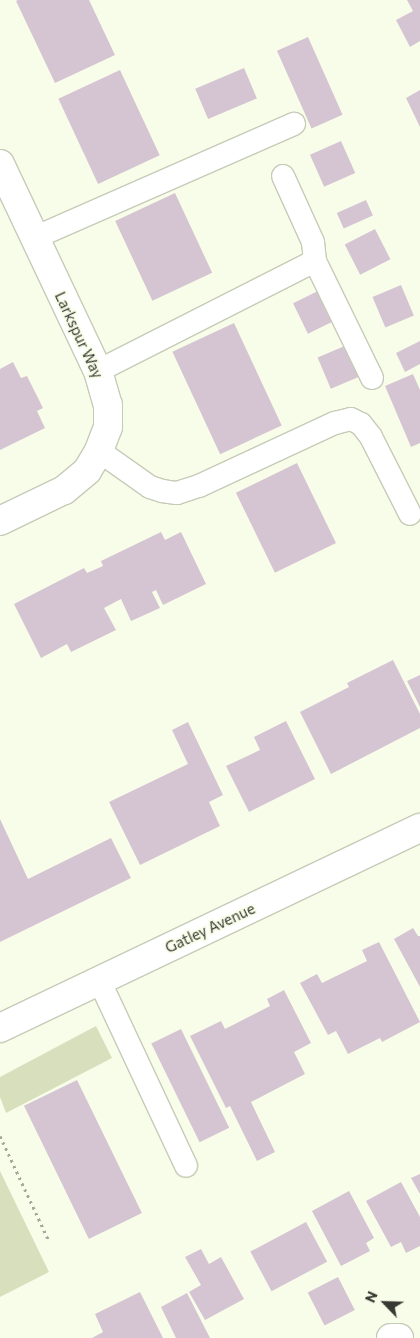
<!DOCTYPE html>
<html>
<head>
<meta charset="utf-8">
<style>
  body { margin:0 }
  #map { position:relative; width:420px; height:1338px; overflow:hidden; background:#f8fde9; font-family:Commissioner,sans-serif }
  div>[style] { position:absolute }
  .green>* { inset:0; background:#d7dfbd }
  .building>* { inset:0; background:#d5c5d3; transform-origin:0 0 }
  .path>* { height:3px; margin-top:-1.5px; transform-origin:0; background:repeating-linear-gradient(90deg,#a4a799 0 2.5px,transparent 0 6.5px) }
  .roads { filter:drop-shadow(1px 0 #c6cbb8) drop-shadow(-1px 0 #c6cbb8) drop-shadow(0 1px #c6cbb8) drop-shadow(0 -1px #c6cbb8) }
  .lane>* { height:22px; margin:-11px; padding:0 11px; transform-origin:11px; border-radius:11px; background:#fff }
  .street>* { height:28px; margin:-14px; padding:0 14px; transform-origin:14px; border-radius:14px; background:#fff }
  span { translate:-50% -50%; white-space:nowrap; text-align:center; line-height:1.15; -webkit-text-stroke:4px #f8fde9; paint-order:stroke }
  .street-label { font-size:15px; color:#383932 }
  .north { position:absolute; left:360px; top:1278px; width:50px; height:50px; -webkit-text-stroke:4px #f8fde9; paint-order:stroke; rotate:294deg; font-size:14px; font-weight:700; line-height:20px; text-align:center; color:#383932 }
  .north::after { content:''; display:block; margin:auto; width:18px; height:22px; background:#383932; clip-path:polygon(50% 0,100% 100%,50% 72%,0 100%) }
</style>
</head>
<body>
<div id="map">
  <div class="green">
    <i style="clip-path:polygon(96px 1026px,112px 1058px,6px 1113px,0 1097px,0 1077px)"></i>
    <i style="clip-path:polygon(0 1171px,49px 1272px,0 1297px)"></i>
  </div>
  <div class="building">
    <i style="clip-path:polygon(18px 0,89px 0,115px 55px,55px 83px,16px 1px)"></i>
    <i style="clip-path:polygon(407px 0,420px 0,420px 41px,410px 47px,396px 20px,413px 11px)"></i>
    <i style="left:308px;top:37px;width:85px;height:34px;rotate:66deg"></i>
    <i style="left:244px;top:68px;width:33px;height:53px;rotate:67deg"></i>
    <i style="left:120px;top:70px;width:94px;height:68px;rotate:65deg"></i>
    <i style="clip-path:polygon(420px 90px,420px 127px,406px 98px)"></i>
    <i style="left:341px;top:141px;width:35px;height:34px;rotate:66deg"></i>
    <i style="left:175px;top:193px;width:88px;height:66px;rotate:65deg"></i>
    <i style="left:366px;top:200px;width:17px;height:32px;rotate:66deg"></i>
    <i style="left:375px;top:229px;width:34px;height:34px;rotate:63deg"></i>
    <i style="left:401px;top:285px;width:33px;height:31px;rotate:67deg"></i>
    <i style="left:320px;top:290px;width:34px;height:30px;rotate:64deg"></i>
    <i style="left:234px;top:323px;width:113px;height:68px;rotate:65deg"></i>
    <i style="clip-path:polygon(420px 341px,420px 364px,405px 372px,396px 353px)"></i>
    <i style="left:347px;top:345px;width:34px;height:32px;rotate:67deg"></i>
    <i style="clip-path:polygon(13px 362px,21px 378px,27px 376px,43px 408px,37px 411px,45px 428px,0 450px,0 369px)"></i>
    <i style="clip-path:polygon(413px 374px,420px 390px,420px 443px,411px 447px,385px 386px)"></i>
    <i style="left:297px;top:463px;width:89px;height:68px;rotate:64deg"></i>
    <i style="clip-path:polygon(161px 532px,165px 540px,181px 532px,206px 584px,163px 605px,156px 590px,152px 592px,160px 608px,131px 621px,121px 599px,104px 608px,116px 630px,71px 652px,67px 644px,41px 658px,14px 604px,84px 568px,87px 573px,103px 566px,101px 561px)"></i>
    <i style="clip-path:polygon(393px 660px,420px 714px,420px 728px,331px 774px,300px 712px,349px 687px,347px 683px)"></i>
    <i style="clip-path:polygon(420px 675px,420px 707px,407px 681px)"></i>
    <i style="clip-path:polygon(286px 721px,315px 779px,249px 812px,226px 766px,260px 750px,254px 737px)"></i>
    <i style="clip-path:polygon(188px 722px,223px 795px,209px 802px,220px 826px,140px 865px,109px 802px,188px 764px,172px 730px)"></i>
    <i style="clip-path:polygon(0 819px,28px 879px,111px 838px,131px 878px,0 942px)"></i>
    <i style="clip-path:polygon(413px 928px,418px 936px,420px 936px,420px 987px,394px 939px)"></i>
    <i style="clip-path:polygon(379px 942px,420px 1022px,382px 1042px,380px 1038px,348px 1054px,336px 1031px,328px 1035px,300px 983px,317px 974px,322px 983px,367px 961px,362px 950px)"></i>
    <i style="clip-path:polygon(284px 990px,311px 1043px,294px 1052px,305px 1074px,251px 1102px,275px 1152px,257px 1161px,230px 1106px,226px 1108px,190px 1036px,221px 1021px,225px 1029px,270px 1006px,267px 999px)"></i>
    <i style="left:181px;top:1029px;width:110px;height:33px;rotate:64deg"></i>
    <i style="left:77px;top:1080px;width:148px;height:59px;rotate:64deg"></i>
    <i style="clip-path:polygon(420px 1174px,420px 1194px,411px 1178px)"></i>
    <i style="clip-path:polygon(401px 1182px,420px 1217px,420px 1246px,406px 1253px,401px 1242px,391px 1247px,366px 1201px)"></i>
    <i style="clip-path:polygon(349px 1191px,374px 1238px,366px 1243px,370px 1251px,341px 1266px,312px 1211px)"></i>
    <i style="left:306px;top:1222px;width:45px;height:63px;rotate:62deg"></i>
    <i style="clip-path:polygon(201px 1249px,209px 1264px,221px 1257px,244px 1299px,205px 1320px,189px 1292px,201px 1285px,185px 1257px)"></i>
    <i style="left:338px;top:1277px;width:37px;height:34px;rotate:63deg"></i>
    <i style="clip-path:polygon(140px 1292px,163px 1338px,92px 1338px,103px 1332px,95px 1314px)"></i>
    <i style="clip-path:polygon(187px 1293px,210px 1338px,176px 1338px,161px 1307px)"></i>
  </div>
  <div class="path">
    <i style="left:0;top:1136px;width:116px;rotate:65deg"></i>
  </div>
  <div class="roads">
    <div class="lane">
      <i style="left:283px;top:176px;width:72px;rotate:65.6deg"></i>
      <i style="left:313px;top:242px;width:19px;rotate:84deg"></i>
      <i style="left:315px;top:261px;width:130px;rotate:64deg"></i>
      <i style="left:34px;top:238px;width:284px;rotate:-23.7deg"></i>
      <i style="left:98px;top:371px;width:243px;rotate:-26.9deg"></i>
      <i style="left:99px;top:451px;width:62px;rotate:35.2deg"></i>
      <i style="left:150px;top:487px;width:13px;rotate:18deg"></i>
      <i style="left:162px;top:491px;width:15px;rotate:8deg"></i>
      <i style="left:177px;top:493px;width:23px;rotate:-18deg"></i>
      <i style="left:199px;top:486px;width:150px;rotate:-24.9deg"></i>
      <i style="left:335px;top:423px;width:16px;rotate:-14deg"></i>
      <i style="left:351px;top:419px;width:11px;rotate:27deg"></i>
      <i style="left:361px;top:424px;width:16px;rotate:52deg"></i>
      <i style="left:371px;top:437px;width:86px;rotate:63.1deg"></i>
      <i style="left:99px;top:980px;width:205px;rotate:64.9deg"></i>
    </div>
    <div class="street">
      <i style="left:0;top:164px;width:229px;rotate:64.7deg"></i>
      <i style="left:98px;top:371px;width:35px;rotate:74deg"></i>
      <i style="left:108px;top:405px;width:22px;rotate:90deg"></i>
      <i style="left:108px;top:427px;width:26px;rotate:111deg"></i>
      <i style="left:99px;top:451px;width:23px;rotate:121deg"></i>
      <i style="left:87px;top:471px;width:30px;rotate:140deg"></i>
      <i style="left:64px;top:490px;width:71px;rotate:154.2deg"></i>
      <i style="left:0;top:1028px;width:465px;rotate:-25.5deg"></i>
      <i style="left:391px;top:1338px;width:8px"></i>
    </div>
  </div>
  <div class="street-label">
    <span style="left:79px;top:335px;rotate:65deg">Larkspur Way</span>
    <span style="left:210px;top:928px;rotate:-25deg">Gatley Avenue</span>
  </div>
  <div class="north">N</div>
</div>
</body>
</html>
